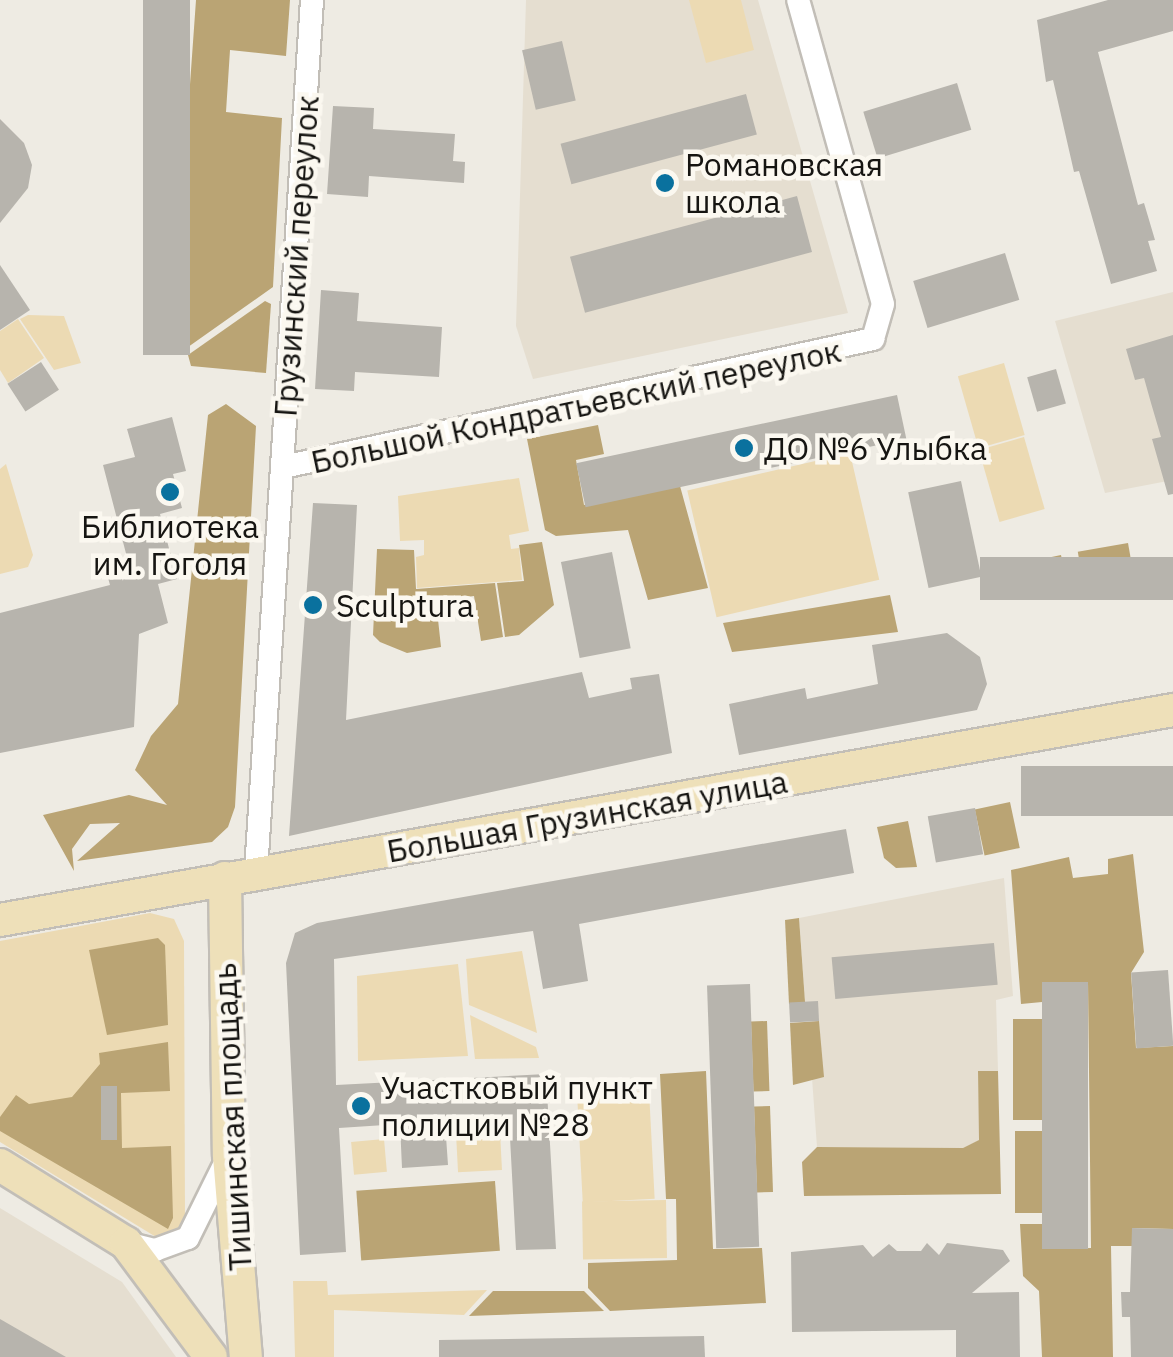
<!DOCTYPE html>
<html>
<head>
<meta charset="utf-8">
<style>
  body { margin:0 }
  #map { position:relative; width:1173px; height:1357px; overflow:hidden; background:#eeebe3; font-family:"IBM Plex Sans",sans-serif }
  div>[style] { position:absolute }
  .built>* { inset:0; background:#e5ded0 }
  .green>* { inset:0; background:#ecdab3; transform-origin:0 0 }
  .forest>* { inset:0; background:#baa474; transform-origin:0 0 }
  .building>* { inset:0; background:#b7b4ad; transform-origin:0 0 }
  .roads { filter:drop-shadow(2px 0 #c2beb7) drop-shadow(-2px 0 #c2beb7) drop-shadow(0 2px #c2beb7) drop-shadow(0 -2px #c2beb7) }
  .street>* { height:22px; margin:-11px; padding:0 11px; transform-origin:11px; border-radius:11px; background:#fff }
  .secondary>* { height:32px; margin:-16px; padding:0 16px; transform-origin:16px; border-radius:16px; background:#eee0b9 }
  .dots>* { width:28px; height:28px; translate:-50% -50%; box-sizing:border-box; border:5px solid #fbf8f0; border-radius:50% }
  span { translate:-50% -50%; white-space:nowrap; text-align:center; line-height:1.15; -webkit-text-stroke:9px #fbf8f0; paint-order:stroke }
  .poi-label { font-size:32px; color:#161512 }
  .left { translate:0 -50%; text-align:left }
  .street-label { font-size:32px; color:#161512 }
</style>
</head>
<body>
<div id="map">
  <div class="built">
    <i style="clip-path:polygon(526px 0,758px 0,848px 313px,533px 379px,516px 326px)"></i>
    <i style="clip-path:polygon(1173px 292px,1173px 480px,1105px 493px,1055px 321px)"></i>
    <i style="clip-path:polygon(1004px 878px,1013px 996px,996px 1000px,998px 1071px,978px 1072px,980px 1140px,963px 1148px,817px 1147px,812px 1078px,823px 1077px,819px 1021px,817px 1002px,805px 1002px,799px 918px)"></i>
    <i style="clip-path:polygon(0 1208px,122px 1282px,176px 1357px,0 1357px)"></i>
  </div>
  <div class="green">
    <i style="clip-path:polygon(689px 0,741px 0,754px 50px,706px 63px)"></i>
    <i style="clip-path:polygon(28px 315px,64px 316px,81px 363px,54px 370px,20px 319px)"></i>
    <i style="clip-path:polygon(18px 319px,44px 358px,8px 383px,0 370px,0 331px)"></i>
    <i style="left:1004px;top:363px;width:75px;height:48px;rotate:74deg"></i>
    <i style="left:1024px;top:437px;width:75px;height:47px;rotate:74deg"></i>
    <i style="left:850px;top:453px;width:130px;height:167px;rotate:77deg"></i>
    <i style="clip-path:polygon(6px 464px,33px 555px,28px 567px,0 574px,0 469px)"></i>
    <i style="clip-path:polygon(519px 478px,529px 531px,509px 535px,511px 549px,519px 548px,522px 580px,417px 588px,416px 557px,424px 555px,424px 540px,400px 541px,398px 496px)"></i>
    <i style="clip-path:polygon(150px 913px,174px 919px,184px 941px,185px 1218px,184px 1229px,161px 1240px,0 1142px,0 941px)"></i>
    <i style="clip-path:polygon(522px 951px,537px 1033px,469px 1005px,466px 959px)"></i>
    <i style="clip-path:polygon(458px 964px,468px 1056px,358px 1061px,357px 976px)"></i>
    <i style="clip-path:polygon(470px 1015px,536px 1047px,539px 1058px,475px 1059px)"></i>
    <i style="left:649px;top:1091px;width:108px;height:72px;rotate:87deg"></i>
    <i style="left:500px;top:1132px;width:38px;height:44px;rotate:87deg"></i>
    <i style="left:384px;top:1139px;width:33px;height:33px;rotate:85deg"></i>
    <i style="left:666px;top:1200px;width:58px;height:84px;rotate:89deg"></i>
    <i style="clip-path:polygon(293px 1281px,327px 1281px,328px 1295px,487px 1290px,464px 1315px,334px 1310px,334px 1357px,295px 1357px)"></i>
  </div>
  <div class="forest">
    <i style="clip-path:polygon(196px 0,290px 0,286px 56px,230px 50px,226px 112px,282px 118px,273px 287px,181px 352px,171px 351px)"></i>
    <i style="clip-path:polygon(265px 301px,271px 304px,266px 373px,191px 366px,188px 355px)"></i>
    <i style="clip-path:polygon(226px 404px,256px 426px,235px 807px,228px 827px,212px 842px,77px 861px,120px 823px,90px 824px,72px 849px,74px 871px,43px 815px,129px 795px,167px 805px,135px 770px,151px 736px,178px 704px,208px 415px)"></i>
    <i style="clip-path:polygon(598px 425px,604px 454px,576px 460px,584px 505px,680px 486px,708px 588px,648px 600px,628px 530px,556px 536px,545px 530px,527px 439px)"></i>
    <i style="clip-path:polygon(542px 542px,554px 605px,519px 635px,505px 637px,497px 583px,524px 581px,519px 545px)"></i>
    <i style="left:1128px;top:543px;width:22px;height:51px;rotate:80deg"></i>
    <i style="clip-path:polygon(377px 549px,414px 550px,416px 589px,495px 583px,503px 637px,481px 641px,474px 596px,436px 601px,441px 647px,407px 653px,380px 642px,373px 635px)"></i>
    <i style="left:1061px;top:555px;width:25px;height:52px;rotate:78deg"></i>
    <i style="clip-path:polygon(890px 595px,898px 632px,732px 652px,723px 623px)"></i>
    <i style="left:1010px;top:802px;width:47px;height:36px;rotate:78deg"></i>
    <i style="clip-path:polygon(908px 821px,917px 867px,896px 868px,884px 858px,877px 827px)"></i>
    <i style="clip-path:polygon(1133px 854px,1144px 952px,1131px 973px,1136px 1048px,1173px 1046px,1173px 1229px,1133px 1228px,1132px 1246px,1111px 1246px,1113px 1357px,1042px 1357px,1039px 1291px,1023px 1276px,1020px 1224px,1045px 1224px,1046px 1249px,1091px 1248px,1088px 982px,1042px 982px,1042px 1002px,1021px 1004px,1011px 870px,1069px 857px,1073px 878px,1108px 874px,1108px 859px)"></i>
    <i style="clip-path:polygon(799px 918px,805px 1002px,789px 1004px,785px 920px)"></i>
    <i style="clip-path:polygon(158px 938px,165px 945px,168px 1025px,107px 1035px,89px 950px)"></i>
    <i style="left:1013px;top:1019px;width:29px;height:101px"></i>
    <i style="left:767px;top:1021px;width:70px;height:16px;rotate:88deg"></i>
    <i style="clip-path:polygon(819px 1021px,824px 1077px,793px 1085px,790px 1023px)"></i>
    <i style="clip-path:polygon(168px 1042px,170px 1091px,121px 1093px,122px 1148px,171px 1146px,173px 1218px,168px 1229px,0 1131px,0 1117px,16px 1095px,29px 1104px,72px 1097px,100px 1064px,99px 1053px)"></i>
    <i style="clip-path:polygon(706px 1071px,713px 1249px,762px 1248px,766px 1303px,610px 1311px,588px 1288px,588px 1263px,677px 1260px,676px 1199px,666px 1199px,660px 1074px)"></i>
    <i style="clip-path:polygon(978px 1071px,998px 1071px,1001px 1194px,804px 1196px,802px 1162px,817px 1147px,963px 1148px,979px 1140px)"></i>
    <i style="left:770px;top:1106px;width:86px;height:16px;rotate:88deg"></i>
    <i style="left:1044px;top:1131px;width:82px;height:29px;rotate:90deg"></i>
    <i style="left:495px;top:1181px;width:70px;height:139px;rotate:86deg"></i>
    <i style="clip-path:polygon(493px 1291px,584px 1291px,604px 1311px,469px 1316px)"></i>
  </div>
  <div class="building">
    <i style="left:143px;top:0;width:47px;height:355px"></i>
    <i style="clip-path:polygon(1108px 0,1173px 0,1173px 31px,1098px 52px,1138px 205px,1144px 203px,1155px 240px,1148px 241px,1157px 271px,1111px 284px,1079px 171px,1074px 172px,1053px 80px,1046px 82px,1037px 20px)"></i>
    <i style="left:562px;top:41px;width:61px;height:41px;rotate:77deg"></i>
    <i style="left:957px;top:83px;width:49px;height:98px;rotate:73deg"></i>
    <i style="left:746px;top:94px;width:42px;height:192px;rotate:75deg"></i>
    <i style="clip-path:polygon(333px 106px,374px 108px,373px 129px,455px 134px,453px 161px,465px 162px,464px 183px,369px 176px,368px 197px,327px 194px)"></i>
    <i style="clip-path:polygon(0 119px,24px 143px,32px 165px,28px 188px,0 223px)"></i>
    <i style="left:797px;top:196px;width:58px;height:235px;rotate:75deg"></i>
    <i style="left:1005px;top:253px;width:49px;height:96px;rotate:73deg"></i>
    <i style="clip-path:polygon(0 265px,30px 310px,0 330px)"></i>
    <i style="clip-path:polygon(321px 290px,359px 293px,357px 321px,442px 327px,439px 377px,355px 372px,354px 391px,315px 389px)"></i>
    <i style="clip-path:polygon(1173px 335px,1173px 494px,1168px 495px,1152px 439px,1161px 437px,1151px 403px,1144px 378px,1135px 380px,1126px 349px)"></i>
    <i style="left:41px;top:362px;width:33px;height:40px;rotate:57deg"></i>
    <i style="left:1056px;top:369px;width:36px;height:30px;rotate:74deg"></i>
    <i style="left:897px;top:395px;width:45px;height:328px;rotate:78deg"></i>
    <i style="clip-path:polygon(172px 417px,186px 471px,173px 474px,182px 508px,160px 514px,177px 579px,158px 584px,168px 623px,139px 634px,134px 727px,0 753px,0 613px,110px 585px,106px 571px,129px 565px,103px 465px,135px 457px,127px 429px)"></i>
    <i style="left:961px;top:481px;width:98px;height:54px;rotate:78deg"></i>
    <i style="clip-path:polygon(313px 503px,357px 505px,346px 720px,582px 672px,589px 698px,632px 689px,630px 678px,659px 674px,672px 753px,289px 836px)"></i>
    <i style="left:612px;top:552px;width:98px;height:52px;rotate:79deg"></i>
    <i style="left:1173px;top:557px;width:43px;height:193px;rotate:90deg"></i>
    <i style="clip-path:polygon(947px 633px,980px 657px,987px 684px,977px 710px,739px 755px,729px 704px,805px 688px,807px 699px,878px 684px,872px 645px)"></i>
    <i style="left:1173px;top:766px;width:50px;height:152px;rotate:90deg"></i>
    <i style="left:975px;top:808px;width:47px;height:48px;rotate:80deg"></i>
    <i style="clip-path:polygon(846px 829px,854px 873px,579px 924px,588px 981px,543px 989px,533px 931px,334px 959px,336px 1085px,546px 1074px,556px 1249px,516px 1250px,509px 1119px,445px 1122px,448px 1165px,402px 1168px,400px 1124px,339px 1128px,346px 1252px,300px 1255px,286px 963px,295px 933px,317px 923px)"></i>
    <i style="left:994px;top:943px;width:42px;height:163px;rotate:85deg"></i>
    <i style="left:1168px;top:970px;width:76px;height:37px;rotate:86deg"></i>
    <i style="left:1042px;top:982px;width:46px;height:267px"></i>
    <i style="left:750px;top:984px;width:263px;height:43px;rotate:88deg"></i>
    <i style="left:818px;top:1001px;width:20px;height:29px;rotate:87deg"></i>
    <i style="left:101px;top:1086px;width:16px;height:54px"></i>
    <i style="clip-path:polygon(1132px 1228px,1173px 1229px,1173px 1357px,1131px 1357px,1130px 1317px,1122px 1317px,1121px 1292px,1130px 1292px)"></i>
    <i style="clip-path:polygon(927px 1243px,939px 1255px,947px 1243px,1003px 1250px,1010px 1261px,972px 1293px,1019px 1292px,1020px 1357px,956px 1357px,956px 1330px,792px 1332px,791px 1252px,863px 1245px,873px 1257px,889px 1244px,897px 1251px,921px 1251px)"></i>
    <i style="clip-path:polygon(0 1319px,66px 1357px,0 1357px)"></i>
    <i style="clip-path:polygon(704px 1336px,705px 1357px,439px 1357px,439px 1340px)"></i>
  </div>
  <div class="roads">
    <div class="street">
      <i style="left:283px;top:467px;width:604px;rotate:-12.24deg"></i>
      <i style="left:873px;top:339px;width:36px;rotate:-74deg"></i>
      <i style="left:883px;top:304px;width:316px;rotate:-105.6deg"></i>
      <i style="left:256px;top:871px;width:873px;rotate:-86.32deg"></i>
      <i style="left:126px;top:1243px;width:30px;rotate:14deg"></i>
      <i style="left:155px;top:1250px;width:35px;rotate:-20deg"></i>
      <i style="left:188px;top:1238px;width:90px;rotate:-63.7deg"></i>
    </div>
    <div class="secondary">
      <i style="left:225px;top:878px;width:278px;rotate:89.2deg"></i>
      <i style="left:229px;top:1156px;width:202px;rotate:85.2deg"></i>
      <i style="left:0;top:920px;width:1192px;rotate:-10.15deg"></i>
      <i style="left:0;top:1165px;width:148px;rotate:31.8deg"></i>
      <i style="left:126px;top:1243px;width:142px;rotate:53.3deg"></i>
    </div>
  </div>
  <div class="dots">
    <i style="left:665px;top:183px;background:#0a719e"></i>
    <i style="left:744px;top:448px;background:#0a719e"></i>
    <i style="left:170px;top:492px;background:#0a719e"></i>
    <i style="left:313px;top:605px;background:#0a719e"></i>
    <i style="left:361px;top:1106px;background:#0a719e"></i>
  </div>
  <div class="poi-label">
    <span class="left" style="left:685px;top:183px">Романовская<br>школа</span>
    <span class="left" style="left:764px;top:448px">ДО №6 Улыбка</span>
    <span style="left:170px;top:545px">Библиотека<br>им. Гоголя</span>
    <span class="left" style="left:336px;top:605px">Sculptura</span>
    <span class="left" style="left:381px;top:1106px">Участковый пункт<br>полиции №28</span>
  </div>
  <div class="street-label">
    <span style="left:296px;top:256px;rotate:-86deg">Грузинский переулок</span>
    <span style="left:576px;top:406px;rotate:-12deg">Большой Кондратьевский переулок</span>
    <span style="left:587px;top:816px;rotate:-10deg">Большая Грузинская улица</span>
    <span style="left:232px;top:1117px;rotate:-93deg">Тишинская площадь</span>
  </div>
</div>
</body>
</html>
